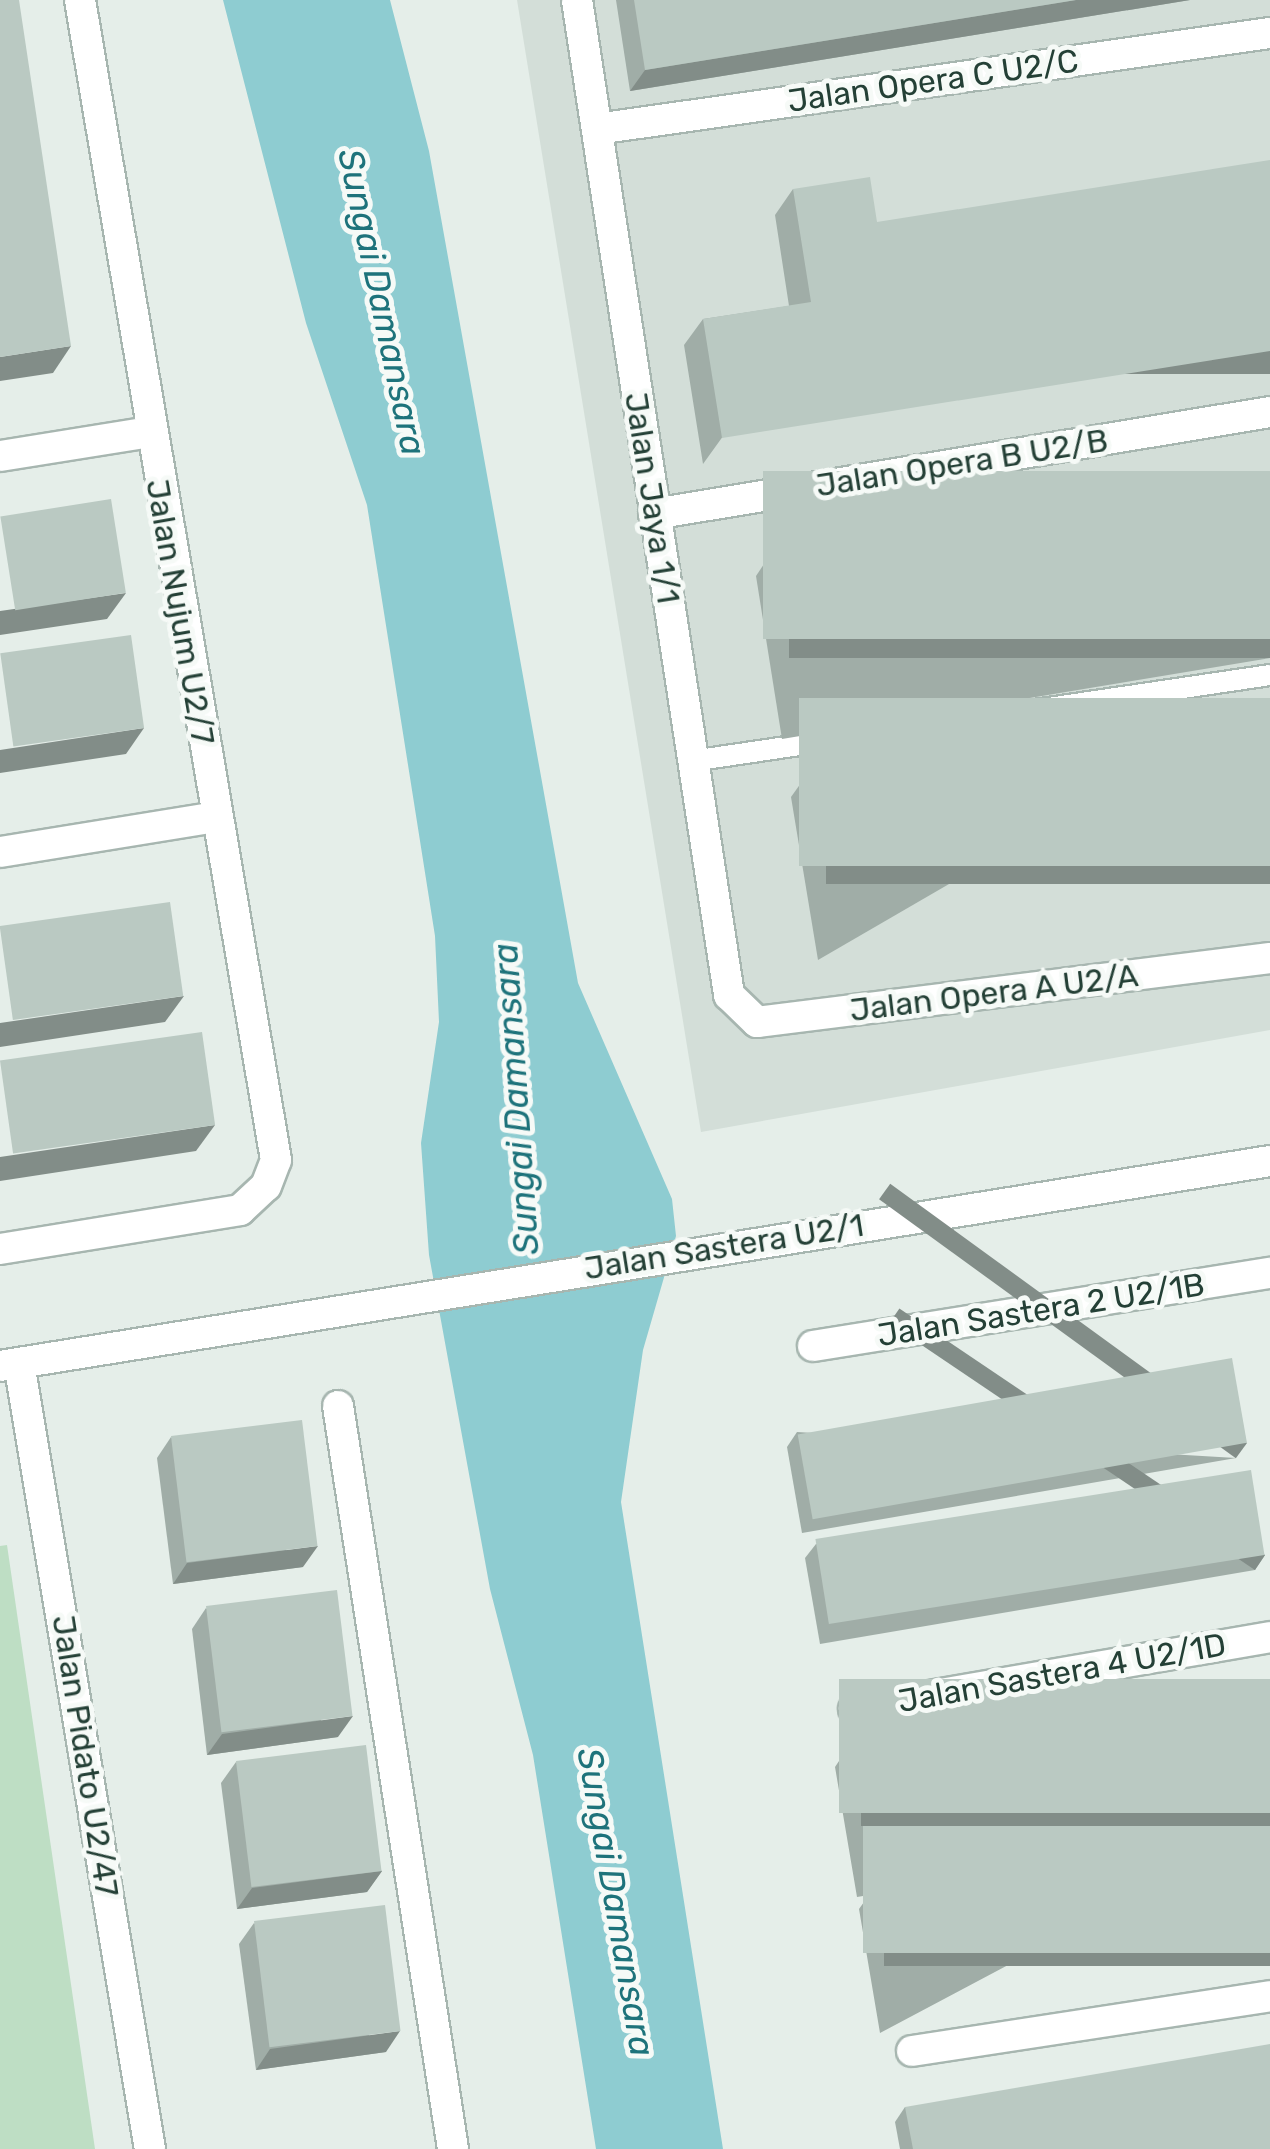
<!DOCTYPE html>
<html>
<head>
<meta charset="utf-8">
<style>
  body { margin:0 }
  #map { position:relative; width:1270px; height:2149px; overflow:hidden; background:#e5eee9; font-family:Rubik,sans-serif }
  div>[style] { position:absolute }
  .built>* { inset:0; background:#d3ded8 }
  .green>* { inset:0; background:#bedec4 }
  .water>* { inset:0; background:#8eccd1 }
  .roads { filter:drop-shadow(2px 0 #a7b6b0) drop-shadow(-2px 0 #a7b6b0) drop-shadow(0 2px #a7b6b0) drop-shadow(0 -2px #a7b6b0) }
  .service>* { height:20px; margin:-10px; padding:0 10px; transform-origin:10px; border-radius:10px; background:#fff }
  .minor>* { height:30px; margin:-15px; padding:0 15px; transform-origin:15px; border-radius:15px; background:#fff }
  .tertiary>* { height:30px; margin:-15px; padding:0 15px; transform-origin:15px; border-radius:15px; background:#fff }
  .wall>* { inset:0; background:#a0ada7 }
  .shaded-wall>* { inset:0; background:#828d88; transform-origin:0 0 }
  .building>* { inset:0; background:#bac9c2; transform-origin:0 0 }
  span { translate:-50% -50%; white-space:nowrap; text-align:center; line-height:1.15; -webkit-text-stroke:10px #f6faf7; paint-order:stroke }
  .street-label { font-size:32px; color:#244036 }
  .water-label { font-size:35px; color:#1e737b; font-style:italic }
</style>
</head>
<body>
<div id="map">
  <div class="built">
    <i style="clip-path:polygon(517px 0,1270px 0,1270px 1030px,701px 1132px)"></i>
  </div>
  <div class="green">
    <i style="clip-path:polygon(7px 1545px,95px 2149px,0 2149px,0 1546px)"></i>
  </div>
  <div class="water">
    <i style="clip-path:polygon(223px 0,390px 0,429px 151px,578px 983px,672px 1199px,676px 1236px,643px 1350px,621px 1502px,723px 2149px,596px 2149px,533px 1755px,490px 1589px,429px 1255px,421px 1143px,439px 1022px,435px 936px,367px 505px,306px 323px)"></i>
  </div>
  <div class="roads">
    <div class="service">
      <i style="left:692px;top:761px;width:584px;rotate:-8.46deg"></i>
    </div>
    <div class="minor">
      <i style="left:577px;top:0;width:1007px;rotate:81.31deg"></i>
      <i style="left:729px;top:995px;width:39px;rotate:44deg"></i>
      <i style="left:757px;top:1022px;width:517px;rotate:-7.11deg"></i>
      <i style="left:597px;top:129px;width:680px;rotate:-8.12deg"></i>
      <i style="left:0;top:456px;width:152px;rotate:-9.1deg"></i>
      <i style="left:654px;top:514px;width:624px;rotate:-9.4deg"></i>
      <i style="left:0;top:852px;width:218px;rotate:-9.2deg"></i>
      <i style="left:0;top:1249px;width:243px;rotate:-9.2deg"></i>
      <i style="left:240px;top:1210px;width:35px;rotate:-43deg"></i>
      <i style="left:266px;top:1186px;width:28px;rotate:-69deg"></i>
      <i style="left:276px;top:1160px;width:1176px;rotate:-99.59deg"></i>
      <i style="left:813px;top:1346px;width:463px;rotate:-9.1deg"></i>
      <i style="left:19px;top:1363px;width:797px;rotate:80.54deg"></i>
      <i style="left:338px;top:1406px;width:752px;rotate:81.2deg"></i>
      <i style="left:854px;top:1709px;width:422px;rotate:-9.8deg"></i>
      <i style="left:912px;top:2051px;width:362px;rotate:-8.7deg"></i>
    </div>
    <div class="tertiary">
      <i style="left:0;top:1366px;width:1286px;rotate:-9.17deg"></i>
    </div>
  </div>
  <div class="wall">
    <i style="clip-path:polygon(616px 0,1190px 0,630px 91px)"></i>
    <i style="clip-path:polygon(793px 189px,877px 222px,703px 464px,684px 345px,703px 319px,789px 306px,775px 215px)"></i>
    <i style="clip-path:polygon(1270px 471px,1270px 658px,782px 739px,756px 576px,770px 555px)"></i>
    <i style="clip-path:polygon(1270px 698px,818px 960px,791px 797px,806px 776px)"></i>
    <i style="clip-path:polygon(797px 1432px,1236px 1458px,802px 1533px,787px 1447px)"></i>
    <i style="clip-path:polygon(171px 1437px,303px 1567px,173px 1584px,157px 1458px)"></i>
    <i style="clip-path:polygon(816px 1544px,1265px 1555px,1255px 1570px,820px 1644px,805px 1558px)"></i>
    <i style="clip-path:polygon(206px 1608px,338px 1737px,207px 1755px,192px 1629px)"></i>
    <i style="clip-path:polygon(845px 1752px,1270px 1826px,880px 2033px,859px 1909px,869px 1895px,857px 1897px,835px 1767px)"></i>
    <i style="clip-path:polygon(236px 1762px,382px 1871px,367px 1892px,237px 1909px,221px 1783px)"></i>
    <i style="clip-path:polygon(254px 1923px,386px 2052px,256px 2070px,239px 1944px)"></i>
    <i style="clip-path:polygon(905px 2107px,1270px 2149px,900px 2149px,895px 2122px)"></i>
  </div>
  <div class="shaded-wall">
    <i style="clip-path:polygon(1076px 0,1190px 0,630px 91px,645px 70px)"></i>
    <i style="clip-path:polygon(71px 346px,53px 373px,0 381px,0 357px)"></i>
    <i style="left:1270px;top:351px;width:23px;height:555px;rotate:90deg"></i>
    <i style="clip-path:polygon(126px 593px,107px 619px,0 635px,0 611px)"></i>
    <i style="left:1270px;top:639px;width:19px;height:481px;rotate:90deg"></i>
    <i style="clip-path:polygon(144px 728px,126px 754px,0 773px,0 750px)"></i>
    <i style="left:1270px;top:866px;width:18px;height:444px;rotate:90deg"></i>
    <i style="clip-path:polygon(184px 996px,165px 1022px,0 1047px,0 1023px)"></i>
    <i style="clip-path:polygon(215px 1125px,196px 1151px,0 1181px,0 1157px)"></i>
    <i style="left:1247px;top:1443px;width:19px;height:441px;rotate:126deg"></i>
    <i style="clip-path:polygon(318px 1546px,303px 1567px,173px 1584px,187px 1563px)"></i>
    <i style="left:1265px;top:1555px;width:18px;height:441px;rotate:124deg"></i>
    <i style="clip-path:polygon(353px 1716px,338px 1737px,207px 1755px,222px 1734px)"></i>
    <i style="left:1270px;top:1813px;width:13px;height:409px;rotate:90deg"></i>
    <i style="clip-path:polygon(382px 1871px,367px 1892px,237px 1909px,252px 1888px)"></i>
    <i style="left:1270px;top:1953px;width:13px;height:386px;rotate:90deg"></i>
    <i style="clip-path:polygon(400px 2031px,386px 2052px,256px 2070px,270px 2049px)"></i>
  </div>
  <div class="building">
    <i style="clip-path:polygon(0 0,19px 0,71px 346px,0 357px)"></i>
    <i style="clip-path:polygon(634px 0,1076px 0,645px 70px)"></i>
    <i style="clip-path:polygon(1270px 160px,1270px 351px,722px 438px,703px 319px,811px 302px,793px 189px,870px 177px,877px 222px)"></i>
    <i style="left:1270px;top:471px;width:168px;height:507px;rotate:90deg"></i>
    <i style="left:111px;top:499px;width:95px;height:112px;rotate:81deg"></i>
    <i style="left:131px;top:635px;width:94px;height:132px;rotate:82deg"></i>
    <i style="left:1270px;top:698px;width:168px;height:471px;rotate:90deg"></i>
    <i style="left:170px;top:902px;width:95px;height:172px;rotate:82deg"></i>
    <i style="left:202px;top:1032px;width:94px;height:204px;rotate:82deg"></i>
    <i style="left:1232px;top:1358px;width:86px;height:441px;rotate:80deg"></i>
    <i style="left:302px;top:1420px;width:127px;height:132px;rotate:83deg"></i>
    <i style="left:1251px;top:1470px;width:86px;height:441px;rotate:81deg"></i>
    <i style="left:337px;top:1590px;width:127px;height:132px;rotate:83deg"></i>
    <i style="left:1270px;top:1679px;width:134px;height:431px;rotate:90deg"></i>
    <i style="left:366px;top:1745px;width:127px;height:131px;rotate:83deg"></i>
    <i style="left:1270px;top:1826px;width:127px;height:407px;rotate:90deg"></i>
    <i style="left:385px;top:1905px;width:127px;height:132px;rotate:83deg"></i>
    <i style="clip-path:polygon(1270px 2044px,1270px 2149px,913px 2149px,905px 2107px)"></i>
  </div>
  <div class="street-label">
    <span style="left:933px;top:81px;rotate:-8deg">Jalan Opera C U2/C</span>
    <span style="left:962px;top:463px;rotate:-9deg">Jalan Opera B U2/B</span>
    <span style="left:652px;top:498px;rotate:81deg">Jalan Jaya 1/1</span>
    <span style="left:180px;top:612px;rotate:80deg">Jalan Nujum U2/7</span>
    <span style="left:994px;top:993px;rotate:-7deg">Jalan Opera A U2/A</span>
    <span style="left:724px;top:1247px;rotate:-9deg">Jalan Sastera U2/1</span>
    <span style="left:1041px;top:1310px;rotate:-9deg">Jalan Sastera 2 U2/1B</span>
    <span style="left:1062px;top:1673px;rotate:-10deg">Jalan Sastera 4 U2/1D</span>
    <span style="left:85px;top:1756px;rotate:81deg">Jalan Pidato U2/47</span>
  </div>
  <div class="water-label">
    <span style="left:382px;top:302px;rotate:78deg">Sungai Damansara</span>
    <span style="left:516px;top:1099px;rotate:-94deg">Sungai Damansara</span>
    <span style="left:616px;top:1902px;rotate:80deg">Sungai Damansara</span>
  </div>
</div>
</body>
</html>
